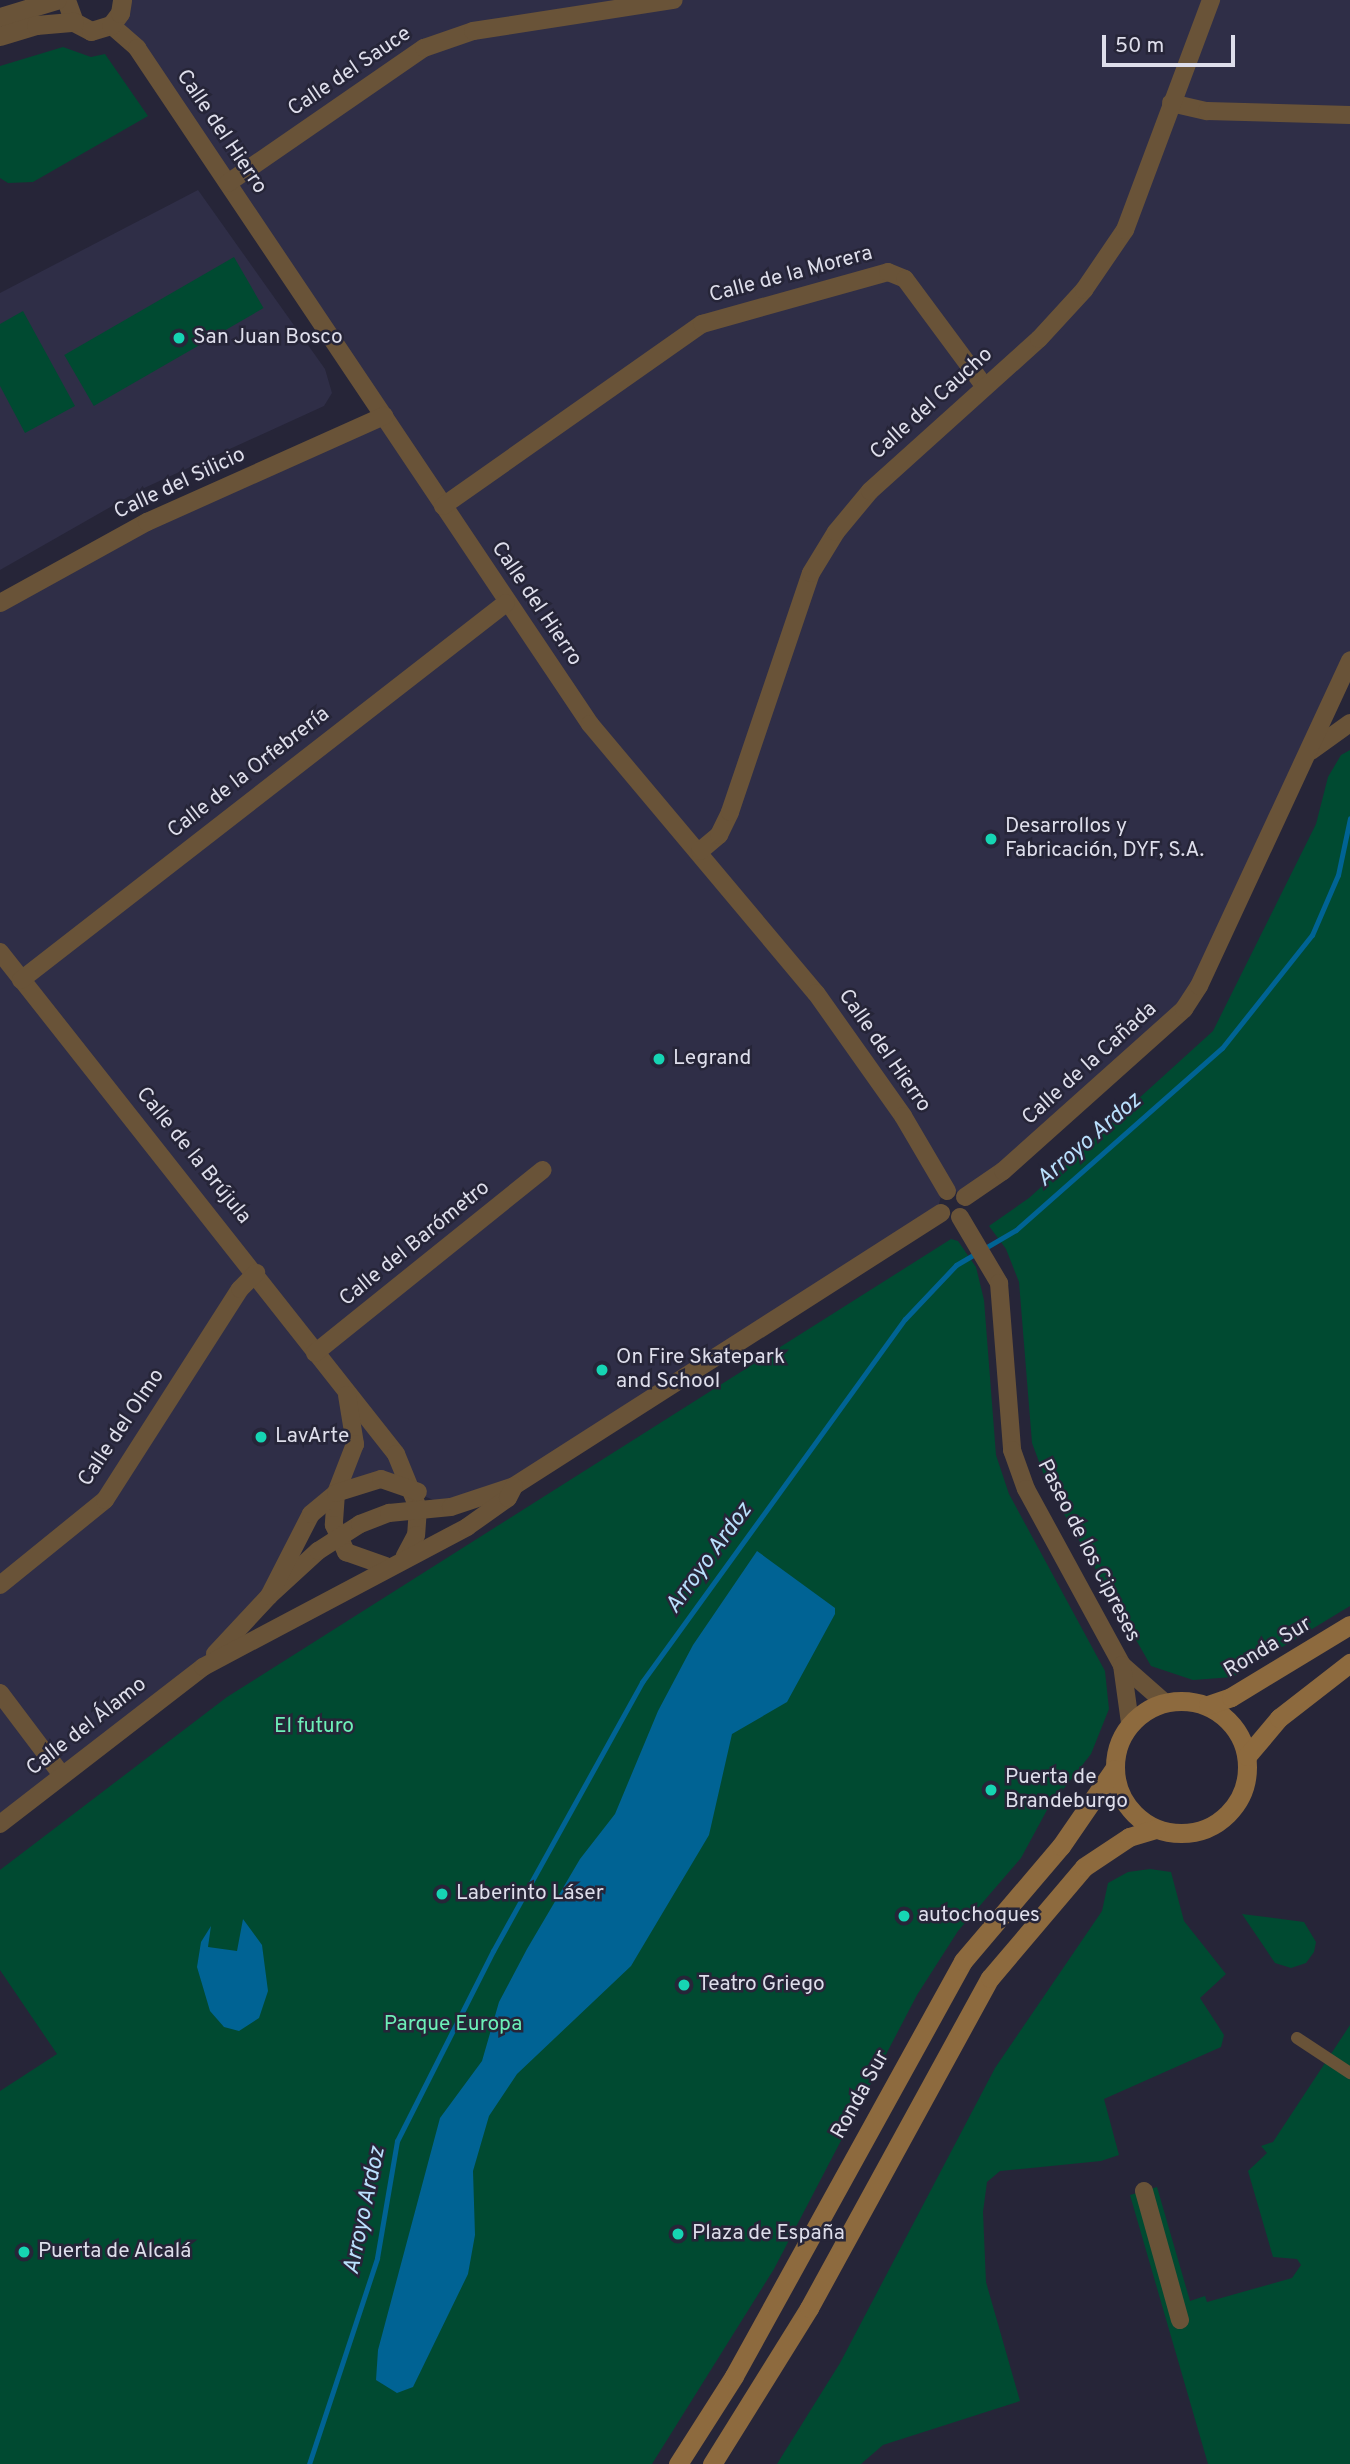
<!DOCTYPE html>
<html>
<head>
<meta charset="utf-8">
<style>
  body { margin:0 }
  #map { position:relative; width:1350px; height:2464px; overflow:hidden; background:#262538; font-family:Overpass,sans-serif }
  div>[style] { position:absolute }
  .built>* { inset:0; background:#2f2e47 }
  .green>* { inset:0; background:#004a31; transform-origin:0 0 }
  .water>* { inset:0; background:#006394 }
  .stream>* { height:5px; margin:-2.5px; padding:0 2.5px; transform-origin:2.5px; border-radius:2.5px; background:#006394 }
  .pedestrian>* { height:12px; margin:-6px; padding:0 6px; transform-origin:6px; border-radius:6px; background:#695338 }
  .minor>* { height:18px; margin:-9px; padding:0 9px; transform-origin:9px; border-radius:9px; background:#695338 }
  .tertiary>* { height:19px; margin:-9.5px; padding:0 9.5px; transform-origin:9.5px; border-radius:9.5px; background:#695338 }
  .secondary>* { height:19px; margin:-9.5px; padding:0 9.5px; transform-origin:9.5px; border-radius:9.5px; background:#8d6a3e }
  .secondary>.ring { margin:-9.5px; padding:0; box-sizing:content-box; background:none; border:19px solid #8d6a3e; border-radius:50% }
  .dots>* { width:19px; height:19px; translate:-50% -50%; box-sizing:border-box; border:4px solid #262538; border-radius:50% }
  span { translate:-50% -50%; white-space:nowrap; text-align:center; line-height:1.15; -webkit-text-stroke:5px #262538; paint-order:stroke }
  .street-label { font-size:21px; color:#dedeeb }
  .poi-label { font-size:21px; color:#dedeeb }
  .left { translate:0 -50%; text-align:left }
  .park-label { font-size:21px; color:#6df0b8 }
  .water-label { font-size:23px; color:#bae0fd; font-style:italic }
  .scale { position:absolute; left:1102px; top:35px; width:133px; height:32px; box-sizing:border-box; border:4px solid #dedeeb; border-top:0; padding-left:9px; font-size:21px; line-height:24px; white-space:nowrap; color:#dedeeb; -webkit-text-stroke:5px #262538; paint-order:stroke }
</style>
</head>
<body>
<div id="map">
  <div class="built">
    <i style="clip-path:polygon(122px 0,1350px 0,1350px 660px,1199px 986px,1003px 1171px,961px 1193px,951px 1190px,941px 1196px,938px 1208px,514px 1486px,451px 1507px,381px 1479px,311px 1514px,269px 1596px,203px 1667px,0 1824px,0 603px,384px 415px,122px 33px)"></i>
    <i style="clip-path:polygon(198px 190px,325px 369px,332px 393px,324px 406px,142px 489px,0 570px,0 293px)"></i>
  </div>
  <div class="green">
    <i style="clip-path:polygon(63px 47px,91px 57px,105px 54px,148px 116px,33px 182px,8px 183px,0 178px,0 66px)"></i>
    <i style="left:234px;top:257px;width:59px;height:196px;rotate:60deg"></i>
    <i style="clip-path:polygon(23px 311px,75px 406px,25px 433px,0 386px,0 324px)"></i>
    <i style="clip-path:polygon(1350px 750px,1350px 1606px,1233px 1677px,1193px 1680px,1151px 1666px,1048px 1486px,1032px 1443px,1019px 1282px,1006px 1249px,989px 1226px,1029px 1198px,1213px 1031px,1316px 824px,1328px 777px,1341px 755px)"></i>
    <i style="clip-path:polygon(951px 1239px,958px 1241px,976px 1267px,984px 1300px,996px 1455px,1009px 1494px,1105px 1671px,1109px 1709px,1091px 1754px,1047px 1810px,1021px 1858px,958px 1931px,917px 1995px,774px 2269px,652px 2464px,0 2464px,0 2091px,57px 2054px,0 1970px,0 1870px,227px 1697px)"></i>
    <i style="clip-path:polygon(1150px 1869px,1171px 1872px,1184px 1921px,1226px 1974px,1200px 1998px,1224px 2035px,1221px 2047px,1104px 2099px,1119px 2155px,1101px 2161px,1000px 2171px,987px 2182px,983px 2212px,986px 2282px,1020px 2401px,883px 2445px,861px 2464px,777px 2464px,840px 2363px,995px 2068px,1102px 1911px,1108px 1883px,1128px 1872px)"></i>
    <i style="clip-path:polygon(1242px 1914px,1304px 1922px,1316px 1942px,1314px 1952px,1306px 1963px,1291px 1968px,1275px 1963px)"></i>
    <i style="clip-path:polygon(1350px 2025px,1350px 2464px,1208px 2464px,1130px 2195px,1157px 2187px,1190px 2301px,1205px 2296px,1207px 2302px,1292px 2278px,1301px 2265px,1297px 2259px,1273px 2257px,1248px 2171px,1267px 2153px,1261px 2146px,1273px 2142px)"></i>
  </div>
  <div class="water">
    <i style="clip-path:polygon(757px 1551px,835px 1608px,835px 1614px,787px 1702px,732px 1734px,709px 1835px,631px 1966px,517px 2074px,489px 2116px,473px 2171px,475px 2235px,468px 2274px,413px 2387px,397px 2393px,376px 2380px,378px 2350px,440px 2118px,482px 2061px,499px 2002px,527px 1949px,580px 1859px,615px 1814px,658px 1711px,693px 1645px)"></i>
    <i style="clip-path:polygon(243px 1919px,262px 1945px,268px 1991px,259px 2018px,239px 2031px,224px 2027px,210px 2011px,197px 1967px,201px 1942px,211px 1926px,208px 1947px,237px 1951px)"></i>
  </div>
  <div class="stream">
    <i style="left:309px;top:2464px;width:217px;rotate:-71.7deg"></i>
    <i style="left:377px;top:2258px;width:119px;rotate:-80.3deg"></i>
    <i style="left:397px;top:2141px;width:213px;rotate:-63.2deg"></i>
    <i style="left:493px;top:1951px;width:308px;rotate:-61deg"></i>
    <i style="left:642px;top:1682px;width:448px;rotate:-54.1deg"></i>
    <i style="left:905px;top:1319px;width:74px;rotate:-46.6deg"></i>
    <i style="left:956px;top:1265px;width:69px;rotate:-30.3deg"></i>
    <i style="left:1016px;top:1230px;width:275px;rotate:-41.5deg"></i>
    <i style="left:1222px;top:1048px;width:144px;rotate:-51.5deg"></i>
    <i style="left:1312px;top:935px;width:65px;rotate:-66.6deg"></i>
    <i style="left:1338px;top:875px;width:58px;rotate:-78.1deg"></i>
  </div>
  <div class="pedestrian">
    <i style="left:1297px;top:2038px;width:64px;rotate:33.4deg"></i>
  </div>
  <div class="minor">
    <i style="left:111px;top:25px;width:35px;rotate:41deg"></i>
    <i style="left:137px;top:48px;width:814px;rotate:56.17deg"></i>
    <i style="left:590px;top:724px;width:351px;rotate:50deg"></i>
    <i style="left:816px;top:993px;width:151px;rotate:54.7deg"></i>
    <i style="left:903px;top:1116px;width:87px;rotate:59.6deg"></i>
    <i style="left:1171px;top:103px;width:37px;rotate:13deg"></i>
    <i style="left:1207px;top:111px;width:143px;rotate:1.6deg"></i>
    <i style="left:228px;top:183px;width:238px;rotate:-34.6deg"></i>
    <i style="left:424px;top:48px;width:52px;rotate:-19.1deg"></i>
    <i style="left:473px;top:31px;width:203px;rotate:-8.8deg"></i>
    <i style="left:443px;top:506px;width:317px;rotate:-35.1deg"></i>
    <i style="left:702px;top:324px;width:193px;rotate:-15.6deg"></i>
    <i style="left:888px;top:272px;width:18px;rotate:22deg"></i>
    <i style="left:905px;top:279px;width:134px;rotate:53.5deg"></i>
    <i style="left:0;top:603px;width:168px;rotate:-28.9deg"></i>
    <i style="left:147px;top:522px;width:260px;rotate:-24.1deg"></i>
    <i style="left:1311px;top:751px;width:48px;rotate:-35.7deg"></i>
    <i style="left:700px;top:851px;width:25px;rotate:-40deg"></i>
    <i style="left:719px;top:835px;width:25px;rotate:-64deg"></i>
    <i style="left:730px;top:812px;width:252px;rotate:-71.3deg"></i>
    <i style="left:811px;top:573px;width:48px;rotate:-58.6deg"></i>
    <i style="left:836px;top:532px;width:53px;rotate:-50.3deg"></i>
    <i style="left:870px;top:491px;width:227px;rotate:-42deg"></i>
    <i style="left:1039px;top:339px;width:67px;rotate:-47.4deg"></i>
    <i style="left:1084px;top:290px;width:73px;rotate:-55.7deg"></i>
    <i style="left:1125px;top:230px;width:246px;rotate:-69.5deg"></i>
    <i style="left:0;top:952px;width:639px;rotate:51.73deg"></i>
    <i style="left:396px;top:1454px;width:58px;rotate:67.8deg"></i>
    <i style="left:418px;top:1508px;width:27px;rotate:94deg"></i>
    <i style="left:416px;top:1535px;width:24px;rotate:118deg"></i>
    <i style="left:21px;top:980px;width:614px;rotate:-37.86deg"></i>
    <i style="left:965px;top:1197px;width:46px;rotate:-34.4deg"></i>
    <i style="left:1003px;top:1171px;width:243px;rotate:-41.8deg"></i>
    <i style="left:1184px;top:1009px;width:27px;rotate:-57deg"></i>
    <i style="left:1199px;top:986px;width:359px;rotate:-65.1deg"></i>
    <i style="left:960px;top:1217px;width:77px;rotate:59.4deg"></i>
    <i style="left:999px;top:1283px;width:168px;rotate:85.5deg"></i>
    <i style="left:1012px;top:1450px;width:41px;rotate:70.3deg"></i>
    <i style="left:1026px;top:1489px;width:200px;rotate:61.4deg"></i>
    <i style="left:1122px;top:1665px;width:56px;rotate:41.4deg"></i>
    <i style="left:315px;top:1353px;width:292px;rotate:-38.8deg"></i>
    <i style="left:347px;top:1395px;width:50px;rotate:80.7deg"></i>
    <i style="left:355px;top:1444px;width:53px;rotate:111.2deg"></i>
    <i style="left:336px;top:1493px;width:32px;rotate:94deg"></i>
    <i style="left:334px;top:1525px;width:30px;rotate:66deg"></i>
    <i style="left:346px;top:1552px;width:42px;rotate:19.3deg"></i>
    <i style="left:0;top:1585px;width:135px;rotate:-39deg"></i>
    <i style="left:105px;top:1500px;width:250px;rotate:-57.4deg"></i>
    <i style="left:240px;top:1289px;width:23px;rotate:-45deg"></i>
    <i style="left:269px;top:1596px;width:67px;rotate:-42.6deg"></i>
    <i style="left:318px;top:1551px;width:50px;rotate:-32.7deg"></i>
    <i style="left:360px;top:1524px;width:31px;rotate:-21deg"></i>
    <i style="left:389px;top:1513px;width:62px;rotate:-5.5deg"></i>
    <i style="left:451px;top:1507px;width:66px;rotate:-18.4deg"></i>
    <i style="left:514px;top:1486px;width:507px;rotate:-32.59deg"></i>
    <i style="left:215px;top:1654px;width:79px;rotate:-47deg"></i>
    <i style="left:269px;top:1596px;width:92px;rotate:-62.9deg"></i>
    <i style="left:311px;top:1514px;width:33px;rotate:-40deg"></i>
    <i style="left:336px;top:1493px;width:47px;rotate:-17.3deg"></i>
    <i style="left:381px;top:1479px;width:39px;rotate:19deg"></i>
    <i style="left:1122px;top:1665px;width:59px;rotate:82.1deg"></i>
    <i style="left:0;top:1693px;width:101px;rotate:53deg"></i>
    <i style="left:0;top:1824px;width:257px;rotate:-37.7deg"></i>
    <i style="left:203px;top:1667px;width:299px;rotate:-27.9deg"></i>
    <i style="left:467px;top:1527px;width:50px;rotate:-35.3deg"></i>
    <i style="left:508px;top:1498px;width:13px;rotate:-63deg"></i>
    <i style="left:1144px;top:2191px;width:134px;rotate:74.4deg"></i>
  </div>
  <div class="tertiary">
    <i style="left:66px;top:0;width:23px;rotate:70deg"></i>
    <i style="left:74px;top:22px;width:19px;rotate:28deg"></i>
    <i style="left:91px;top:31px;width:21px;rotate:-17deg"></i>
    <i style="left:111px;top:25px;width:15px;rotate:-53deg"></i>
    <i style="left:120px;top:13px;width:13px;rotate:-81deg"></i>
    <i style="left:0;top:17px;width:59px;rotate:-16.9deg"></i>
    <i style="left:0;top:36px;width:38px;rotate:-17deg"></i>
    <i style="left:36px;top:25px;width:38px;rotate:-5deg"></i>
  </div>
  <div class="secondary">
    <i class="ring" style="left:1115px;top:1701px;width:113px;height:113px"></i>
    <i style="left:1208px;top:1705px;width:24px;rotate:-19deg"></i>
    <i style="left:1231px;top:1697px;width:139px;rotate:-31.2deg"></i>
    <i style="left:1247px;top:1756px;width:50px;rotate:-49.9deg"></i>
    <i style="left:1279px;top:1718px;width:90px;rotate:-37.8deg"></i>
    <i style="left:678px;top:2464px;width:104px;rotate:-57.5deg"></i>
    <i style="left:734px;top:2376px;width:474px;rotate:-61.1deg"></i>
    <i style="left:963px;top:1961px;width:151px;rotate:-49.6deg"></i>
    <i style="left:1061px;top:1846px;width:93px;rotate:-55.5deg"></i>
    <i style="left:712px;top:2464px;width:184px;rotate:-58.1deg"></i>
    <i style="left:809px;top:2308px;width:376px;rotate:-61.3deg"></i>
    <i style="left:990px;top:1978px;width:145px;rotate:-49.7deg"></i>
    <i style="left:1084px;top:1867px;width:54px;rotate:-33.7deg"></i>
    <i style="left:1129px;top:1837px;width:28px;rotate:-17deg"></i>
  </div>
  <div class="dots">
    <i style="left:179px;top:338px;background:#16d5b3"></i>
    <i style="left:991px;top:839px;background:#16d5b3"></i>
    <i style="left:659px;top:1059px;background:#16d5b3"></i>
    <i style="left:602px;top:1370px;background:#16d5b3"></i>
    <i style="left:261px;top:1437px;background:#16d5b3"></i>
    <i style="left:991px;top:1790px;background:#16d5b3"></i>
    <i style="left:442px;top:1894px;background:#16d5b3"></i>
    <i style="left:904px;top:1916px;background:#16d5b3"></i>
    <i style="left:684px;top:1985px;background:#16d5b3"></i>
    <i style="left:678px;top:2234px;background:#16d5b3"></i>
    <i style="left:24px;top:2252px;background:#16d5b3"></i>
  </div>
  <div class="street-label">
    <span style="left:350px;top:72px;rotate:-34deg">Calle del Sauce</span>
    <span style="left:221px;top:132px;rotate:56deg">Calle del Hierro</span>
    <span style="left:791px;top:275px;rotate:-15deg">Calle de la Morera</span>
    <span style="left:932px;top:404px;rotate:-42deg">Calle del Caucho</span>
    <span style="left:180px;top:484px;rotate:-25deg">Calle del Silicio</span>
    <span style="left:536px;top:604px;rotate:56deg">Calle del Hierro</span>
    <span style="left:249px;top:773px;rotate:-38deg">Calle de la Orfebrería</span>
    <span style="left:884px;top:1051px;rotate:55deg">Calle del Hierro</span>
    <span style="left:1090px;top:1064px;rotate:-42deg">Calle de la Cañada</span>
    <span style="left:193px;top:1156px;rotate:51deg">Calle de la Brújula</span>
    <span style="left:415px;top:1244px;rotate:-39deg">Calle del Barómetro</span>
    <span style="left:122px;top:1428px;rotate:-56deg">Calle del Olmo</span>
    <span style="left:1088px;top:1551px;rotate:63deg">Paseo de los Cipreses</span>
    <span style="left:1268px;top:1648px;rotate:-31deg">Ronda Sur</span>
    <span style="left:87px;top:1727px;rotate:-38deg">Calle del Álamo</span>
    <span style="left:861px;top:2095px;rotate:-61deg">Ronda Sur</span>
  </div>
  <div class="poi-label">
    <span class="left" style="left:193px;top:338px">San Juan Bosco</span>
    <span class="left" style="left:1005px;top:839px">Desarrollos y<br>Fabricación, DYF, S.A.</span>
    <span class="left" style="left:673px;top:1059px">Legrand</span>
    <span class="left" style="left:616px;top:1370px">On Fire Skatepark<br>and School</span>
    <span class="left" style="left:275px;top:1437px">LavArte</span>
    <span class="left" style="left:1005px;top:1790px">Puerta de<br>Brandeburgo</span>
    <span class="left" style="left:456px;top:1894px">Laberinto Láser</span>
    <span class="left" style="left:918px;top:1916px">autochoques</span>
    <span class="left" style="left:698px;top:1985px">Teatro Griego</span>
    <span class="left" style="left:692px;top:2234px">Plaza de España</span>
    <span class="left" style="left:38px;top:2252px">Puerta de Alcalá</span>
  </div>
  <div class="park-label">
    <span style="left:314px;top:1727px">El futuro</span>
    <span style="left:453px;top:2025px">Parque Europa</span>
  </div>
  <div class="water-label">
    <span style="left:1090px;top:1141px;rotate:-41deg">Arroyo Ardoz</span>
    <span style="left:710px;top:1559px;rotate:-54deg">Arroyo Ardoz</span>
    <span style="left:366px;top:2211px;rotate:-78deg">Arroyo Ardoz</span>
  </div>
  <div class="scale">50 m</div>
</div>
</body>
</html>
